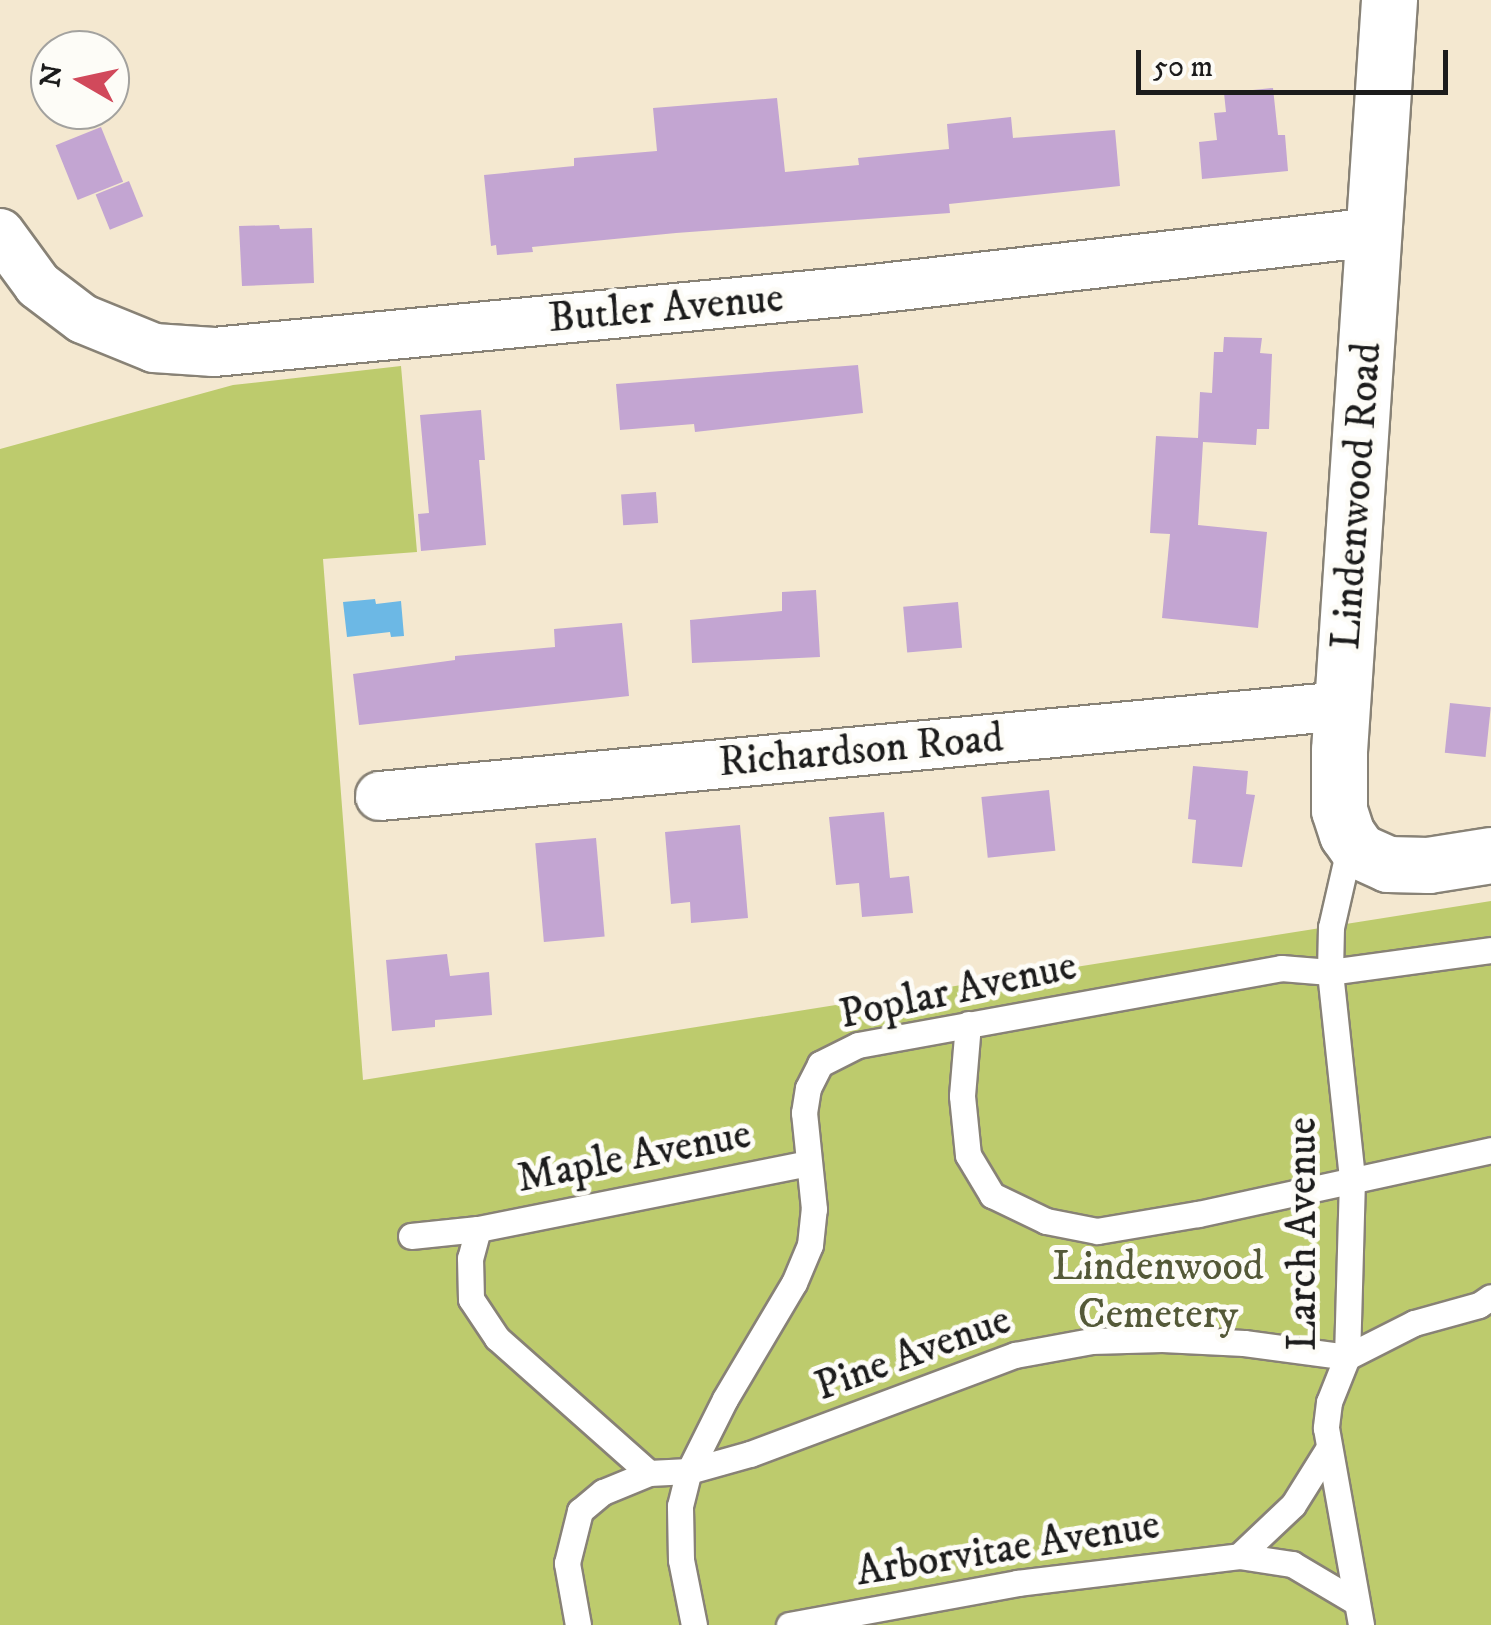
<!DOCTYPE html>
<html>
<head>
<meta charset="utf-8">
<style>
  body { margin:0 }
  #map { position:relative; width:1491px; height:1625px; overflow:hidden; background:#f4e8d0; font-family:"IM FELL DW Pica",serif }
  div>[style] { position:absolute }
  .green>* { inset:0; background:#bdcb6d }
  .water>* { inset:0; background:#6cb8e5 }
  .building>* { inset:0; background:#c3a5d2; transform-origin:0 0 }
  .roads { filter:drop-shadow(2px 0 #888276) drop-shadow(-2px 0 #888276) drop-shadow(0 2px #888276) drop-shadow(0 -2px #888276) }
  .service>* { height:25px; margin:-12.5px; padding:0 12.5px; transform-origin:12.5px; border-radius:12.5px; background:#fff }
  .minor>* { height:48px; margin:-24px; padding:0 24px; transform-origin:24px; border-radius:24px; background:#fff }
  .tertiary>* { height:55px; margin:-27.5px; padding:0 27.5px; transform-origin:27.5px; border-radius:27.5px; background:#fff }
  span { translate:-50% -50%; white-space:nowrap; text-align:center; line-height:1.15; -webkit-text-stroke:10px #fdfcf7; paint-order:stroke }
  .street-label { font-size:42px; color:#1c1c1c }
  .park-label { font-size:42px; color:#545938 }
  .north { position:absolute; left:30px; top:30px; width:100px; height:100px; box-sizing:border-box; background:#fdfcf7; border:2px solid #a3a29f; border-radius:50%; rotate:279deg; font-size:28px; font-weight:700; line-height:40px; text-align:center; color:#1c1c1c }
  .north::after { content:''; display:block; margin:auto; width:35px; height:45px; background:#d1495b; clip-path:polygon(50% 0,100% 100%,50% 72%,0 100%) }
  .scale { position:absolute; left:1136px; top:50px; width:312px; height:45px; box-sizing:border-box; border:5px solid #1c1c1c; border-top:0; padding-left:12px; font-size:30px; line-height:35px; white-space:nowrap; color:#1c1c1c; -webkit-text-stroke:8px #fdfcf7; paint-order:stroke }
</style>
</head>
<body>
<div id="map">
  <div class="green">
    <i style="clip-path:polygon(401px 366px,417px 552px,323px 559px,363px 1080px,1491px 901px,1491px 1625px,0 1625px,0 449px,233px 385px)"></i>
  </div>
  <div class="water">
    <i style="clip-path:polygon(375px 599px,376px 604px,401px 601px,404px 636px,391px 637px,390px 632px,347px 637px,343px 602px)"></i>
  </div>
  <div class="building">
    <i style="clip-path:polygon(1273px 88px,1278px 135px,1285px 135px,1288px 171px,1202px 179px,1199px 142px,1217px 140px,1214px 113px,1226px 112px,1224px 93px)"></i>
    <i style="clip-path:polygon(777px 98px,785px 172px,859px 165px,858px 158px,949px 149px,947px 124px,1011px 117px,1013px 138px,1115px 130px,1120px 186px,949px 204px,950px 213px,676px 233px,532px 247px,533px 252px,497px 255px,496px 245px,491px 246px,484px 175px,574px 166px,574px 158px,657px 151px,653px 108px)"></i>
    <i style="left:101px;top:127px;width:59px;height:49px;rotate:68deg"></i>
    <i style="left:129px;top:181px;width:38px;height:36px;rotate:68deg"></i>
    <i style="clip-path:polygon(279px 225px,280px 229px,312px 228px,314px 283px,242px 286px,239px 226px)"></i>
    <i style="clip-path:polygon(1224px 337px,1262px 338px,1260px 353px,1272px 354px,1269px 429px,1257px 429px,1256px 445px,1203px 442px,1198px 525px,1267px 532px,1258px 628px,1162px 618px,1170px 534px,1150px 533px,1156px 436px,1198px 438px,1200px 392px,1212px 393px,1214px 352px,1223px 352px)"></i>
    <i style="clip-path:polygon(858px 365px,863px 413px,695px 432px,694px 424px,620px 430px,616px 384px)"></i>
    <i style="clip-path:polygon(481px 410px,485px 460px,479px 460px,486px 545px,421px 551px,418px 514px,429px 513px,420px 415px)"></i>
    <i style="left:656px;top:492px;width:31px;height:35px;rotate:86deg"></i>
    <i style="clip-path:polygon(816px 590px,820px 657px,692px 663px,690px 620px,782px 611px,782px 592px)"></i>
    <i style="left:958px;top:602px;width:46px;height:55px;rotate:85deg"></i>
    <i style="clip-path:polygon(622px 623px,629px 696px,359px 725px,353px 674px,455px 660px,455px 656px,555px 647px,554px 629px)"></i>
    <i style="left:1450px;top:703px;width:41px;height:50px;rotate:6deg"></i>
    <i style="clip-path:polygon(1193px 766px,1248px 771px,1246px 794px,1255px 795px,1242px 867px,1192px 863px,1196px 820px,1188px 819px)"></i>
    <i style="left:1049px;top:790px;width:61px;height:68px;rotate:84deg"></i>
    <i style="clip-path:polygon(884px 812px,890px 878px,909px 876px,913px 913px,862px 917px,859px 883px,836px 885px,829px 817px)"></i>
    <i style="clip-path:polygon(740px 825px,748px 918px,691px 923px,690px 902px,671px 904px,665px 832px)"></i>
    <i style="left:596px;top:838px;width:99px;height:61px;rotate:85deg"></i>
    <i style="clip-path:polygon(447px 954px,450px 976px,489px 972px,492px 1015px,435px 1020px,435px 1027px,392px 1031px,386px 960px)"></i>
  </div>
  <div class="roads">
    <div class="service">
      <i style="left:1351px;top:840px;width:89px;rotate:102.9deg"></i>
      <i style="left:1331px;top:927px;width:45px;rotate:91.3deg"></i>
      <i style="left:1330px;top:972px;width:208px;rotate:83.9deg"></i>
      <i style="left:1352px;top:1179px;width:178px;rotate:91.6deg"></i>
      <i style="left:1347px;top:1357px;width:48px;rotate:111.8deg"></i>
      <i style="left:1329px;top:1402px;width:26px;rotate:97deg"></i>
      <i style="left:1326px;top:1428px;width:200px;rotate:79.9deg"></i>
      <i style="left:968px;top:1024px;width:72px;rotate:94.8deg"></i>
      <i style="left:962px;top:1096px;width:59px;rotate:84.2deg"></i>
      <i style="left:968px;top:1155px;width:47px;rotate:59deg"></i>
      <i style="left:992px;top:1195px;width:60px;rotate:25.7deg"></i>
      <i style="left:1046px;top:1221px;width:52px;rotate:11.1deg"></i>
      <i style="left:1097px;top:1231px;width:102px;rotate:-9.6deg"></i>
      <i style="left:1198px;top:1214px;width:300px;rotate:-12.3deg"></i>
      <i style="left:478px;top:1229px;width:30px;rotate:105deg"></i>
      <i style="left:470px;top:1258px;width:41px;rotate:88.6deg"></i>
      <i style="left:471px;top:1299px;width:47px;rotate:56.3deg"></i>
      <i style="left:497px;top:1338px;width:203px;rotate:41.6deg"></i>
      <i style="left:649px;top:1473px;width:40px;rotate:-2.9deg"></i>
      <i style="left:689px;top:1471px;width:63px;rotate:-15.6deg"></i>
      <i style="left:750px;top:1454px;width:283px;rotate:-20.5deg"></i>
      <i style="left:1015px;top:1355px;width:77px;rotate:-10.4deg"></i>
      <i style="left:1091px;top:1341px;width:71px;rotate:-1.6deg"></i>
      <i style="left:1162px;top:1339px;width:82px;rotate:2.8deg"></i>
      <i style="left:1244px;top:1343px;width:104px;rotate:7.7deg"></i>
      <i style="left:1347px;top:1357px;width:75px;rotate:-26.9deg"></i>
      <i style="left:1414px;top:1323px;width:67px;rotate:-15.5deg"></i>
      <i style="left:1479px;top:1305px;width:14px;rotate:-34deg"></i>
      <i style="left:411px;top:1236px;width:67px;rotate:-6deg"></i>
      <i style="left:478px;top:1229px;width:336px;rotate:-11.3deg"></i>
      <i style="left:1239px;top:1556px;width:74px;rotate:-43.4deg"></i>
      <i style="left:1293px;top:1505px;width:66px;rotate:-58deg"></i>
      <i style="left:578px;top:1625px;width:63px;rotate:-100.1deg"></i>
      <i style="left:567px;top:1563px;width:54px;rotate:-76deg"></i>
      <i style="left:580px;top:1511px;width:30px;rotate:-40deg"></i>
      <i style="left:603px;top:1492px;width:50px;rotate:-22.4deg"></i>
      <i style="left:694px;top:1625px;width:66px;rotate:-101.3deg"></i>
      <i style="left:681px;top:1560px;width:54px;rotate:-91.1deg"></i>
      <i style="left:680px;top:1506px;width:36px;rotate:-76deg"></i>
      <i style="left:689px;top:1471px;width:80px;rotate:-63.4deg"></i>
      <i style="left:725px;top:1399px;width:135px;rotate:-59.3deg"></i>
      <i style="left:794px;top:1283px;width:41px;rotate:-67.2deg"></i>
      <i style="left:810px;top:1245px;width:36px;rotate:-84deg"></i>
      <i style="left:814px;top:1209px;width:97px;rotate:-95.9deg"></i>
      <i style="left:804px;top:1113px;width:25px;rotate:-81deg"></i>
      <i style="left:808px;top:1088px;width:27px;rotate:-63deg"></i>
      <i style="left:820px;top:1064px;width:42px;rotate:-26.6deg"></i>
      <i style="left:858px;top:1045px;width:430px;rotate:-10.3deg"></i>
      <i style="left:1281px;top:968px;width:49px;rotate:4.7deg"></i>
      <i style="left:1330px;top:972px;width:162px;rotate:-7.8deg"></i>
      <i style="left:789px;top:1625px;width:232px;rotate:-10.4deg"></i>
      <i style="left:1017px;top:1583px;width:224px;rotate:-6.9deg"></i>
      <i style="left:1239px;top:1556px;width:54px;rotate:8.6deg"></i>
      <i style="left:1292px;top:1564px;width:74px;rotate:30.7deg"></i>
    </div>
    <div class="minor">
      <i style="left:0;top:233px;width:64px;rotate:53.8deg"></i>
      <i style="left:38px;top:285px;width:56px;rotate:37.1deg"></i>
      <i style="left:83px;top:319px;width:77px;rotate:22.2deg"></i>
      <i style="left:154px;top:348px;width:60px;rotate:3.8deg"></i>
      <i style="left:214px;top:352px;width:653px;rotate:-5.45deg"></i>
      <i style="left:864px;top:290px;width:514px;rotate:-6.48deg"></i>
      <i style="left:380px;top:796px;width:966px;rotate:-5.34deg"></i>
    </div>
    <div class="tertiary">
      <i style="left:1389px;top:0;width:752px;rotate:93.81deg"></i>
      <i style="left:1339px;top:750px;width:60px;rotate:90deg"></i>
      <i style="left:1339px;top:810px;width:25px;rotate:72deg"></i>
      <i style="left:1347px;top:834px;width:21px;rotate:55deg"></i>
      <i style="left:1359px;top:851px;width:32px;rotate:24deg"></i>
      <i style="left:1388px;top:864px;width:40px;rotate:1.4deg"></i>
      <i style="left:1428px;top:865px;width:64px;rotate:-9deg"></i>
    </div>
  </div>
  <div class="street-label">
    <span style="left:666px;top:309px;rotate:-5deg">Butler Avenue</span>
    <span style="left:1357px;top:496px;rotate:-86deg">Lindenwood Road</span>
    <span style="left:861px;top:751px;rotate:-5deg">Richardson Road</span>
    <span style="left:958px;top:991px;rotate:-12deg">Poplar Avenue</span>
    <span style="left:634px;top:1157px;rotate:-11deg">Maple Avenue</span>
    <span style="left:1303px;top:1234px;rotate:-90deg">Larch Avenue</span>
    <span style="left:913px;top:1354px;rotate:-20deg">Pine Avenue</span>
    <span style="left:1008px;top:1549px;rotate:-9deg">Arborvitae Avenue</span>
  </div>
  <div class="park-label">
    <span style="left:1158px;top:1291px">Lindenwood<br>Cemetery</span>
  </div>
  <div class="north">N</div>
  <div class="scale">50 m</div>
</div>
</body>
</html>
